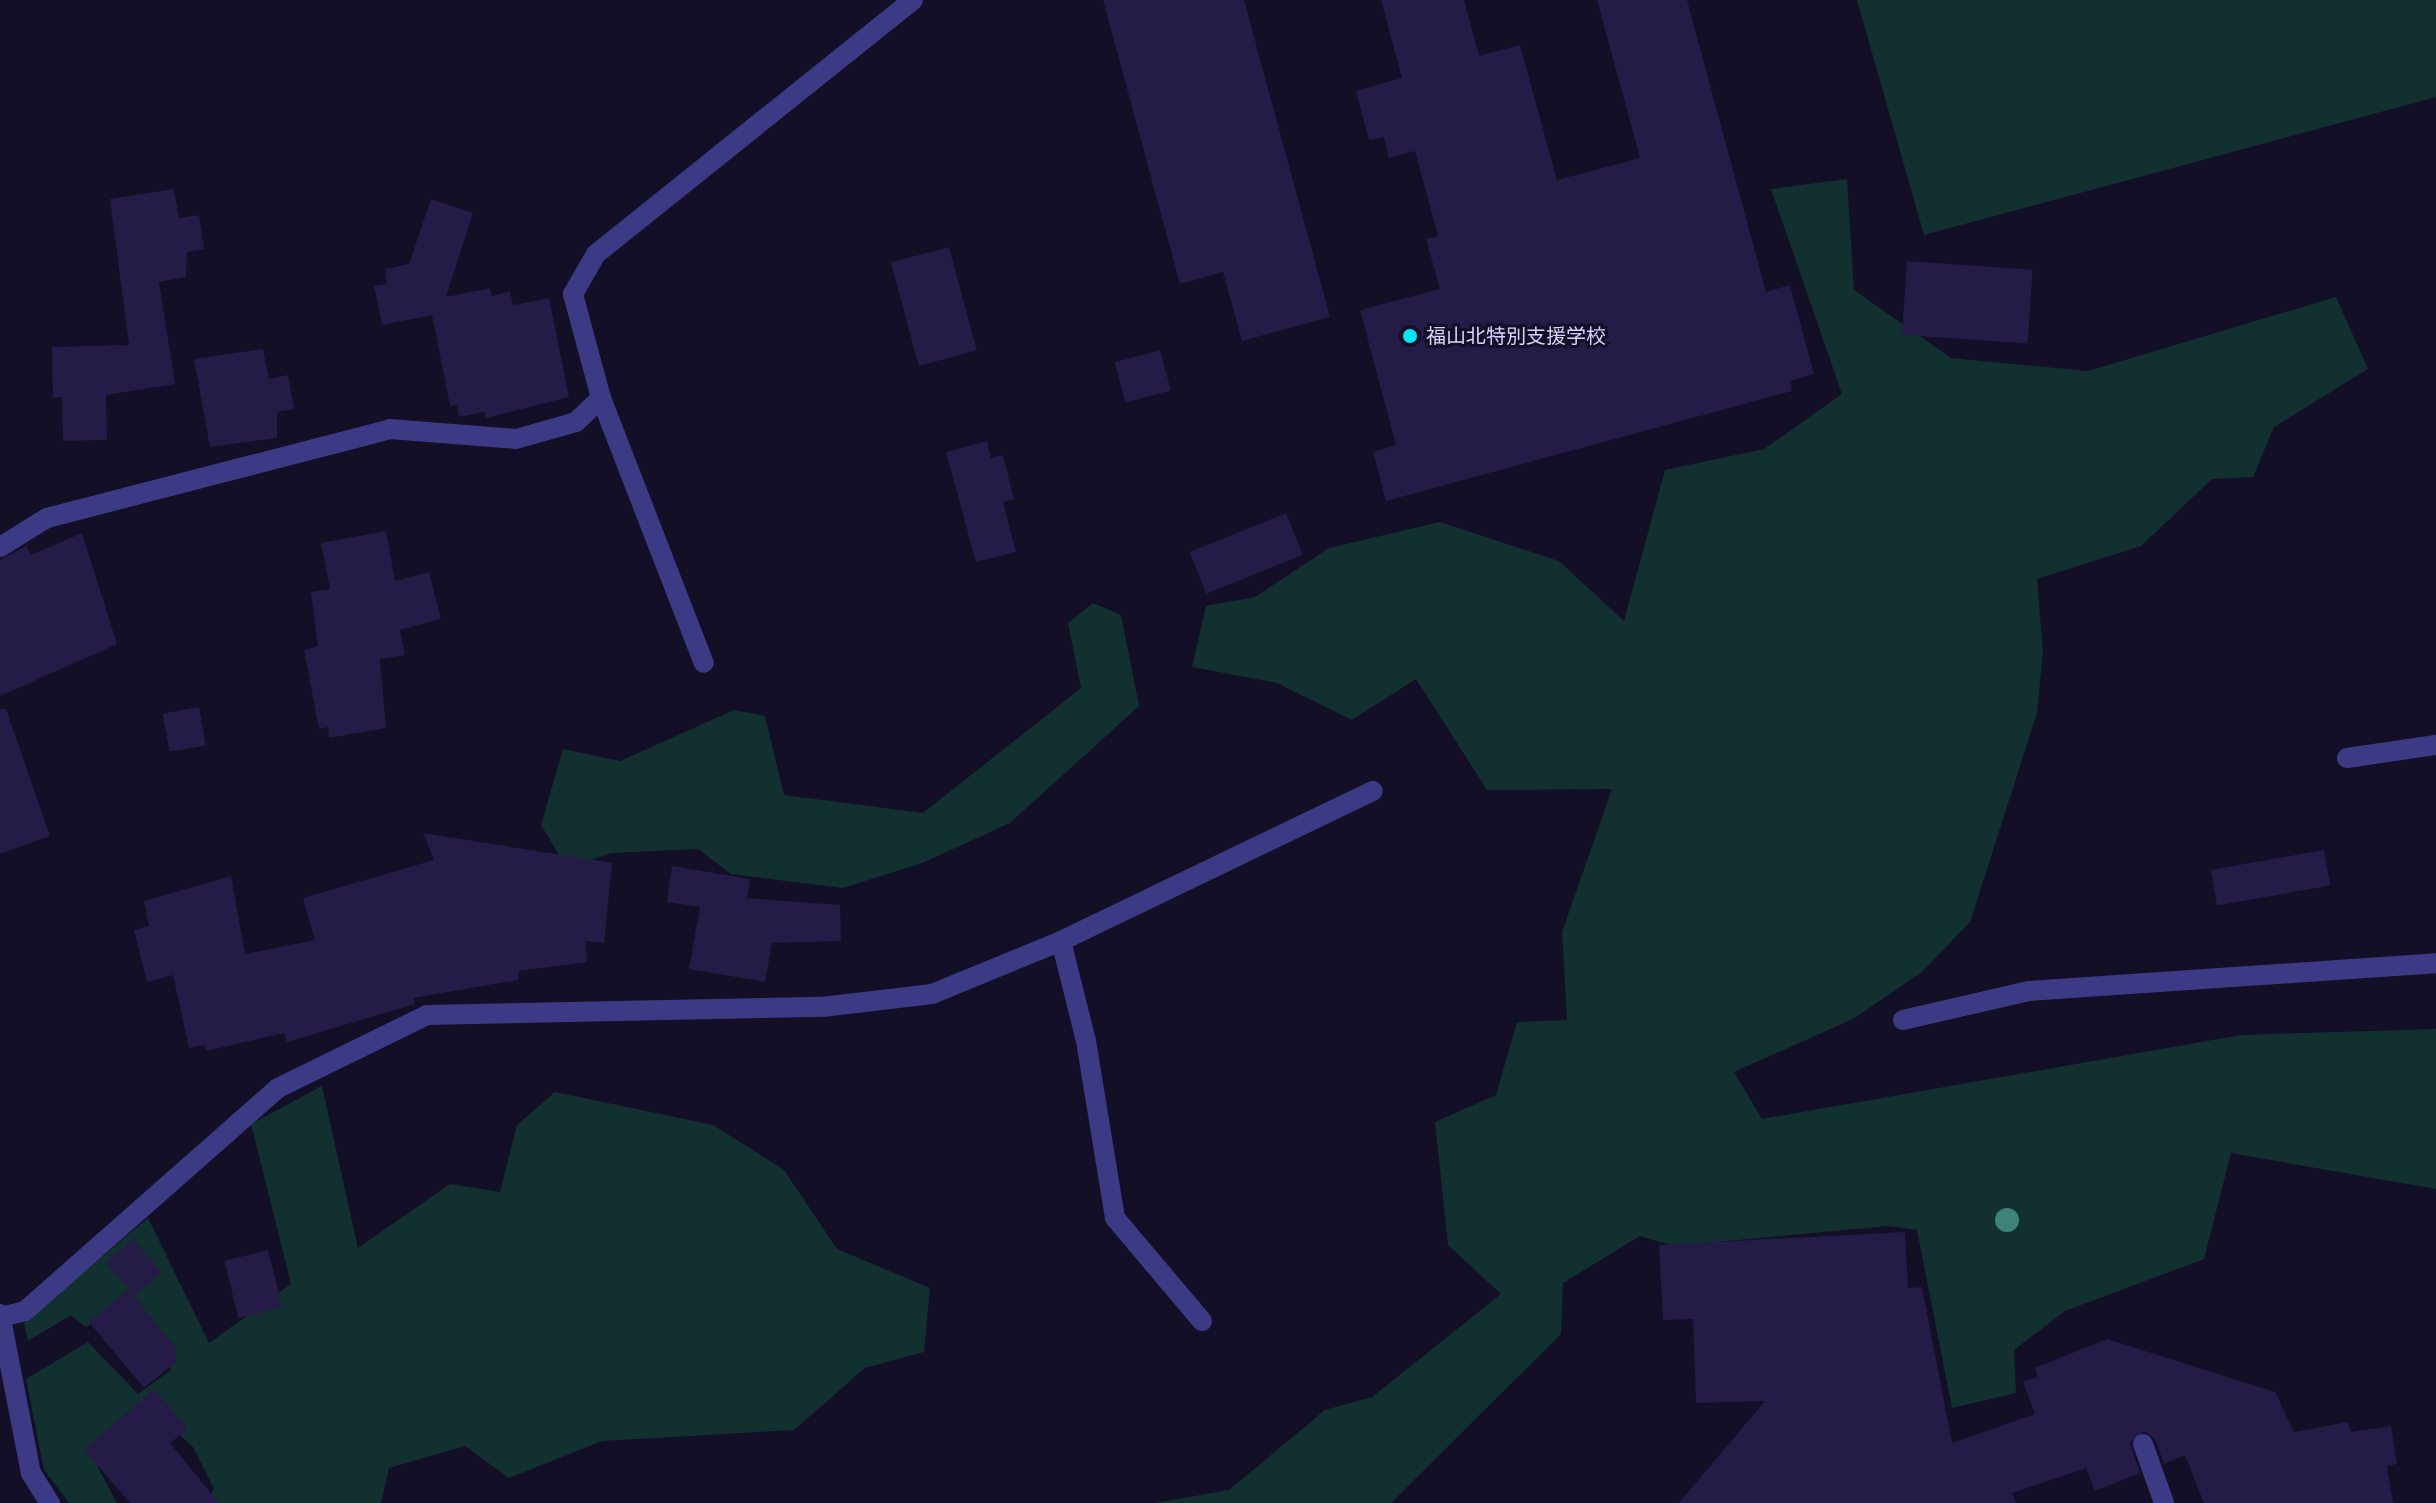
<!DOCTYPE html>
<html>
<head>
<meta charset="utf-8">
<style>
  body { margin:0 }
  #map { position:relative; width:2436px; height:1503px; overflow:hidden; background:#130f26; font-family:"Nunito Sans","Noto Sans JP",sans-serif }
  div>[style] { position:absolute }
  .green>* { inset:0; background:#12302f }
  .building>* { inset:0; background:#241b47; transform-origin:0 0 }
  .service>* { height:20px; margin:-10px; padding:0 10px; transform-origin:10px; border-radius:10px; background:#3d3a85 }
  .minor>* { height:20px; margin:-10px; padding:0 10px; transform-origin:10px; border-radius:10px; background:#3d3a85 }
  .trees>* { width:24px; height:24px; margin:-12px; border-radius:50%; background:#3d827b }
  .dots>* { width:22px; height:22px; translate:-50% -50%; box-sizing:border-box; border:4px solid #130f26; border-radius:50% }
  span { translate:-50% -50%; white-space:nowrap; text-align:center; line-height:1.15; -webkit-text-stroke:6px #130f26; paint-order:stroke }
  .poi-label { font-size:20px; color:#d9d4ff }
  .left { translate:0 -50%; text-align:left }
</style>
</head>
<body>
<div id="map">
  <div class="green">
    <i style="clip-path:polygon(1857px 0,2436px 0,2436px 97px,1924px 235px)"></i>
    <i style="clip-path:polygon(1847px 179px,1854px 290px,1951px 358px,2088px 371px,2336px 297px,2368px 369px,2274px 427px,2253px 477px,2212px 479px,2141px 546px,2037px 579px,2043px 652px,2037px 713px,1970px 922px,1922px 972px,1853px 1019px,1734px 1072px,1762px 1119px,2241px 1035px,2436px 1029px,2436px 1189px,2231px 1153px,2204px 1259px,2065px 1311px,2014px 1350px,2016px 1393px,1952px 1408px,1917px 1230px,1887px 1226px,1674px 1246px,1640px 1236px,1563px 1283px,1561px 1334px,1391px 1503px,1155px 1503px,1229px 1490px,1325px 1410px,1372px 1397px,1501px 1294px,1448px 1245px,1435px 1122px,1496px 1095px,1517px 1022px,1567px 1020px,1562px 932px,1612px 789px,1487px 790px,1416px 679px,1352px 720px,1277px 683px,1192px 667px,1206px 606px,1255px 597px,1329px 548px,1440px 522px,1559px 561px,1624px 621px,1665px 470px,1764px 449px,1842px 394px,1771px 189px)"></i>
    <i style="clip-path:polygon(1093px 603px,1121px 615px,1139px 706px,1010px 823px,922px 863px,843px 888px,731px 874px,698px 849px,611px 853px,567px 868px,541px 825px,563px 749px,620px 761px,734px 710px,765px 716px,784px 795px,923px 813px,1081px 688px,1068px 623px)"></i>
    <i style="clip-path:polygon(322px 1086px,358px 1248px,450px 1184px,500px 1192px,517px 1125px,555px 1092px,713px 1125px,784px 1170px,837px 1249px,930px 1288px,924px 1352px,865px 1368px,794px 1430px,602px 1441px,509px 1478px,465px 1446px,389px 1468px,381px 1503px,206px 1503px,214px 1489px,193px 1447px,158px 1416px,88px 1449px,117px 1503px,69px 1503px,44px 1470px,26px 1379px,88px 1342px,138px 1394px,171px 1370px,131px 1304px,85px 1327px,71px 1315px,28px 1341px,24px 1323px,148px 1218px,209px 1343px,291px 1284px,251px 1124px)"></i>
  </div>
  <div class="building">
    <i style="clip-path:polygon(1103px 0,1244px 0,1330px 317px,1242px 341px,1223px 272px,1180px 284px)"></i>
    <i style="clip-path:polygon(1381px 0,1464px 0,1479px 56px,1520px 45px,1557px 180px,1640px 158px,1597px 0,1687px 0,1766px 292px,1790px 285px,1814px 374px,1790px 381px,1792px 391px,1386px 501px,1373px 452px,1396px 445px,1360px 310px,1440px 289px,1426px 239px,1438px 236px,1415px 151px,1389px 158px,1384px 137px,1369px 140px,1356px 91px,1402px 78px)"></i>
    <i style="clip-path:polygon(174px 189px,179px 218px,199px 215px,204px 249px,187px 252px,186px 277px,159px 282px,175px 384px,106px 395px,107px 440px,63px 441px,62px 397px,53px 398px,52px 347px,129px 345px,110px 199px)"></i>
    <i style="clip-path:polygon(431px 199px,473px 213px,446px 297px,490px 288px,492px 296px,510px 291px,513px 305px,549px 298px,569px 397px,486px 418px,484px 412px,459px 417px,457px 405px,450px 406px,432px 315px,382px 325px,374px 286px,387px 284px,385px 269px,409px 264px)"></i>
    <i style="left:949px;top:247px;width:107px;height:60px;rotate:75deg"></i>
    <i style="left:1907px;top:261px;width:126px;height:74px;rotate:4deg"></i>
    <i style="clip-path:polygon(263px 349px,269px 379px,288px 375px,294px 409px,277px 412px,277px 438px,210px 447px,194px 359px)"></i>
    <i style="left:1160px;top:350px;width:42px;height:47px;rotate:75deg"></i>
    <i style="clip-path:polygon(987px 441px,991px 458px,1003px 455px,1014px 499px,1003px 502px,1016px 552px,976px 562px,946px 452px)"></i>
    <i style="left:1286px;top:513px;width:45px;height:104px;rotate:68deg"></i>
    <i style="clip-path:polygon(386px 531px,395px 581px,429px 572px,441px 619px,400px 630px,405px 655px,380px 659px,386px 728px,329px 738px,328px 727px,319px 729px,304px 650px,318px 646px,311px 592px,330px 589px,321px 543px)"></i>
    <i style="clip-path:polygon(82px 533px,117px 644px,0 696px,0 560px,26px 546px,31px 555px)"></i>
    <i style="left:199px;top:707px;width:39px;height:37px;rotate:80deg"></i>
    <i style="clip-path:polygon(0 709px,6px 709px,50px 836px,0 854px)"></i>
    <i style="clip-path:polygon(423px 833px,612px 863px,604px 943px,585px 941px,587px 962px,519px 971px,518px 980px,413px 998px,415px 1004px,287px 1042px,284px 1033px,206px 1051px,204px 1045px,189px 1048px,173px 975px,147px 982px,134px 930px,149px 926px,144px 901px,231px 876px,245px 954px,315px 940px,303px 898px,434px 860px)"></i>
    <i style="left:2324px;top:850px;width:36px;height:115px;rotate:80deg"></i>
    <i style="clip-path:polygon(672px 866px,750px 879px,747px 898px,840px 905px,841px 941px,772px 943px,765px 982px,689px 969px,700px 907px,667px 902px)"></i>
    <i style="clip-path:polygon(1905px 1232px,1908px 1288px,1922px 1287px,1952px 1443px,2035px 1414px,2023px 1382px,2038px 1377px,2035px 1368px,2107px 1339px,2275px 1392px,2294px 1432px,2348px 1422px,2351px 1432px,2391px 1426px,2397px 1464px,2387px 1466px,2393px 1503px,2204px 1503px,2185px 1455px,2164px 1464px,2155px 1439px,2145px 1431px,2130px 1442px,2140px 1473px,2095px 1491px,2086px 1468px,2012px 1493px,2016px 1503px,1679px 1503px,1765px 1401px,1696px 1403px,1693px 1319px,1663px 1320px,1659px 1245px)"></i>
    <i style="left:133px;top:1239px;width:44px;height:36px;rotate:49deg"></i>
    <i style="left:268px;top:1250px;width:59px;height:45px;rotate:76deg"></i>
    <i style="clip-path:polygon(128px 1289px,176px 1348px,176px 1362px,144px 1388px,89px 1322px)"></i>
    <i style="clip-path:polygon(154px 1389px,188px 1429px,170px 1443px,219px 1503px,130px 1503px,84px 1450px)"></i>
  </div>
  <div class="service">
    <i style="left:1903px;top:1020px;width:129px;rotate:-13deg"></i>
    <i style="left:2029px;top:991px;width:408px;rotate:-3.9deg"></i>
    <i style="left:1202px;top:1321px;width:135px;rotate:-130.2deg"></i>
    <i style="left:1115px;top:1218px;width:179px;rotate:-99.3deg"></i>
    <i style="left:1086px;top:1041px;width:103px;rotate:-104deg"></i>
    <i style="left:1061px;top:941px;width:346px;rotate:-25.7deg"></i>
  </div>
  <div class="minor">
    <i style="left:601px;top:398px;width:284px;rotate:68.8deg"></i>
    <i style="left:0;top:547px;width:55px;rotate:-31.7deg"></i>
    <i style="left:47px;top:518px;width:354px;rotate:-14.5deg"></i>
    <i style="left:390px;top:429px;width:126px;rotate:4.5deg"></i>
    <i style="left:516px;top:439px;width:62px;rotate:-15.8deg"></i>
    <i style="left:576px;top:422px;width:35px;rotate:-44deg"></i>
    <i style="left:601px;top:398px;width:108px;rotate:-105.1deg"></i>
    <i style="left:573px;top:294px;width:46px;rotate:-60.1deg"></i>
    <i style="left:596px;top:254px;width:406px;rotate:-38.7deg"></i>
    <i style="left:2347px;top:758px;width:90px;rotate:-8.3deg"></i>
    <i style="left:0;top:1314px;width:162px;rotate:79deg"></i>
    <i style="left:31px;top:1473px;width:36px;rotate:58deg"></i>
    <i style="left:1px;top:1317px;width:25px;rotate:-14deg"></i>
    <i style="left:25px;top:1311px;width:337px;rotate:-41.4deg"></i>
    <i style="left:278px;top:1088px;width:166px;rotate:-26.1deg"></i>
    <i style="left:427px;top:1015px;width:395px;rotate:-1.2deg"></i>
    <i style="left:822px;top:1007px;width:111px;rotate:-6.7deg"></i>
    <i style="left:932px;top:994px;width:139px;rotate:-22.3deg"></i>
    <i style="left:2143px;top:1444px;width:63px;rotate:70.4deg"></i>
  </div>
  <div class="trees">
    <i style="left:2007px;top:1220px"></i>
  </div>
  <div class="dots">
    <i style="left:1410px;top:336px;background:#00e5ff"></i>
  </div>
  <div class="poi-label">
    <span class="left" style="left:1426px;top:336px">福山北特別支援学校</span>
  </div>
</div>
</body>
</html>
